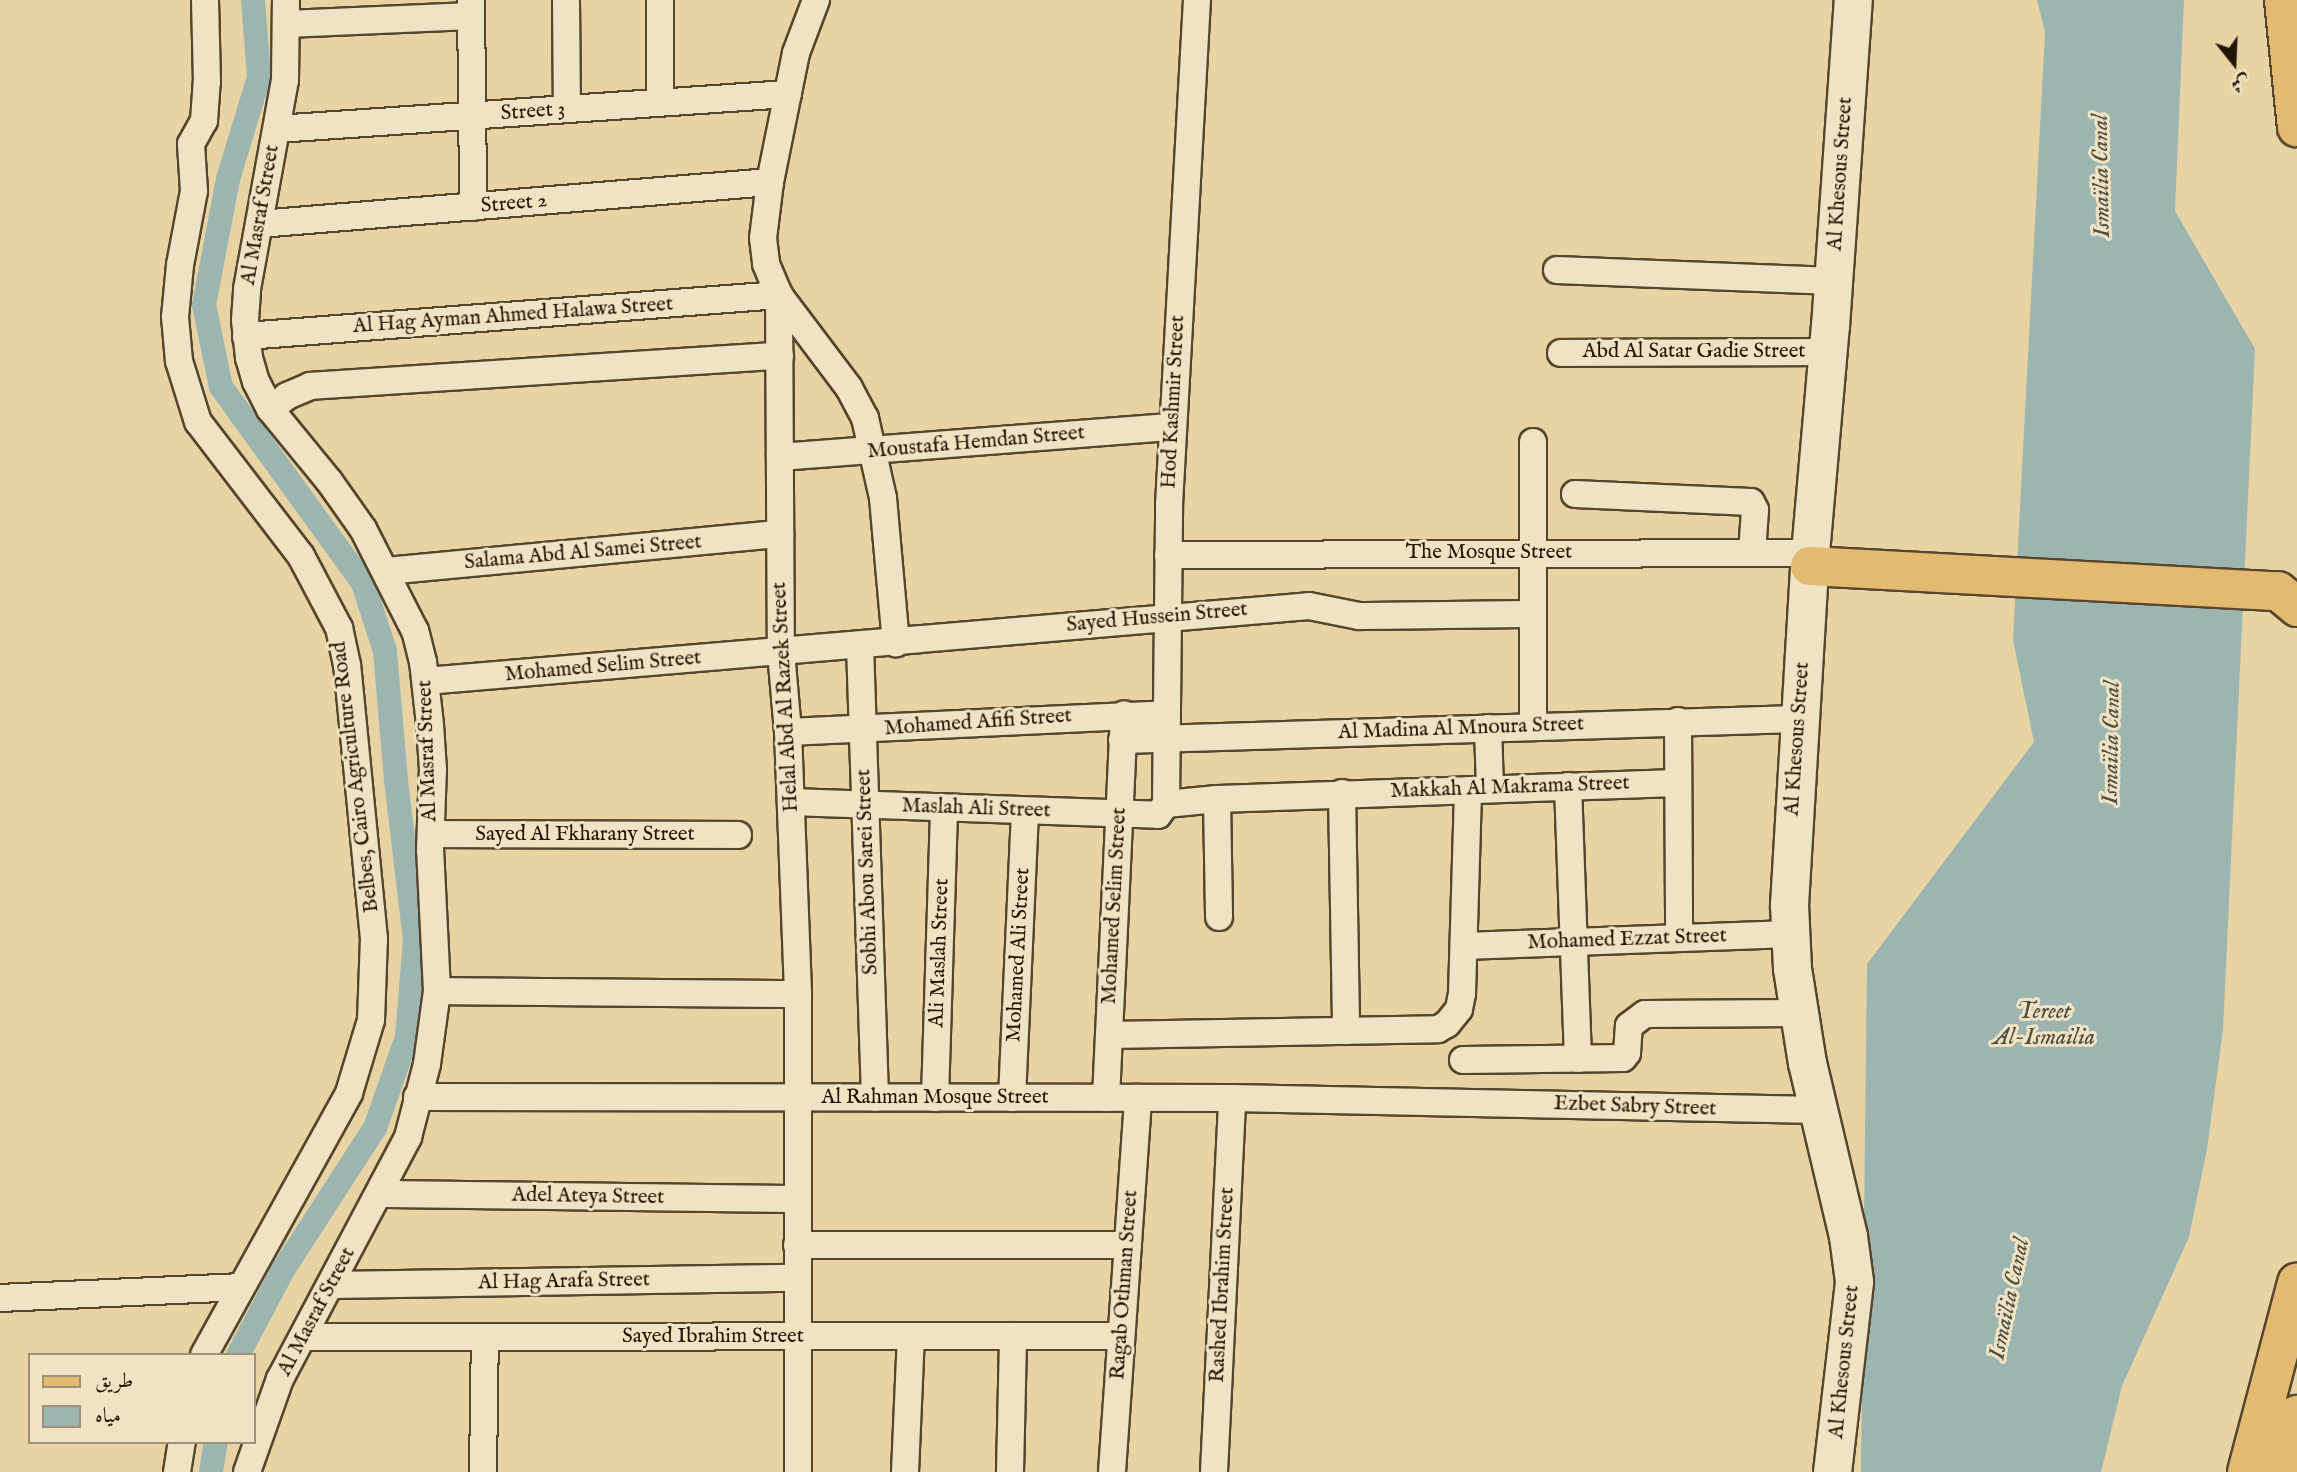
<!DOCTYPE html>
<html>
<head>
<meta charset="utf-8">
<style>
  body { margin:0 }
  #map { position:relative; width:2297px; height:1472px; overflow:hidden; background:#e8d4a3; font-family:"IM FELL English",Amiri,serif }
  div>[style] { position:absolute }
  .water>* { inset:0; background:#9cb5b1 }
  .canal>* { height:24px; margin:-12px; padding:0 12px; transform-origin:12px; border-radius:12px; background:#9cb5b1 }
  .roads { filter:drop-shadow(2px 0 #54452c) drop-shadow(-2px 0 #54452c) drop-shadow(0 2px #54452c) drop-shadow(0 -2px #54452c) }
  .minor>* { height:26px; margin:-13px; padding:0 13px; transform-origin:13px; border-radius:13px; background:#f0e3c3 }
  .secondary>* { height:37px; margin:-18.5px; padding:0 18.5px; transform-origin:18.5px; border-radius:18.5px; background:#f0e3c3 }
  .primary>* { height:38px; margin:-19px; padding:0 19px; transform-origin:19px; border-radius:19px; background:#e4ba72 }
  span { translate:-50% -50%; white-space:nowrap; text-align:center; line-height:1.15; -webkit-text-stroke:6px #f0e3c3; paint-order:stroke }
  .street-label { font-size:21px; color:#221504 }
  .water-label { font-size:23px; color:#4d4d41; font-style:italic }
  .legend { position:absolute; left:28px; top:1353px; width:228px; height:91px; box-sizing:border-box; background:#f0e3c3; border:2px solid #9e9177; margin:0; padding:9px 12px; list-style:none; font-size:21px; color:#221504 }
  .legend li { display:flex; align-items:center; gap:14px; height:35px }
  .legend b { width:35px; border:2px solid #9e9177 }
  .north { position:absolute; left:2199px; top:28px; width:70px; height:70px; -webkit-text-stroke:5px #f0e3c3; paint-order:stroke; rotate:162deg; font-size:19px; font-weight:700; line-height:28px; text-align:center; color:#221504 }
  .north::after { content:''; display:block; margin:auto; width:24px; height:32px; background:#221504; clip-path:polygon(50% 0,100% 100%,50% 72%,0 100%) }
</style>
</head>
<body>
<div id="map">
  <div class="water">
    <i style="clip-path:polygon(2037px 0,2184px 0,2175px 211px,2255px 349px,2223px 1030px,2207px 1149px,2189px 1237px,2122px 1386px,2101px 1472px,1861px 1472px,1867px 964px,2034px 742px,2013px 640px,2045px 32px)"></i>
  </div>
  <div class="canal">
    <i style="left:238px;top:1355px;width:96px;rotate:-62.1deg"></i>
    <i style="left:283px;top:1270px;width:169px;rotate:-57.1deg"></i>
    <i style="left:375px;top:1128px;width:96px;rotate:-70.6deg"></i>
    <i style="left:407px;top:1037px;width:97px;rotate:-85.3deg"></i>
    <i style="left:415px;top:940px;width:161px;rotate:-96.8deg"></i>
    <i style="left:396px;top:780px;width:129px;rotate:-94.9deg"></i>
    <i style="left:385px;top:651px;width:71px;rotate:-107.9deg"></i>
    <i style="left:363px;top:583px;width:242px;rotate:-125.9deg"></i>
    <i style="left:221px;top:387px;width:84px;rotate:-101.7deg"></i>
    <i style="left:204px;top:305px;width:128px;rotate:-79.2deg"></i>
    <i style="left:228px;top:179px;width:107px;rotate:-73.1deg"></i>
    <i style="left:259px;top:77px;width:77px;rotate:-94.5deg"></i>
    <i style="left:211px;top:1472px;width:30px;rotate:-81deg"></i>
  </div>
  <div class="roads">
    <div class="minor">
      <i style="left:471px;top:0;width:207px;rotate:89.4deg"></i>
      <i style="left:566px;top:0;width:109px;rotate:89.5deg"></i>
      <i style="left:816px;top:0;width:57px;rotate:110.7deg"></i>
      <i style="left:796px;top:53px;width:132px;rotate:101.4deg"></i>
      <i style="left:770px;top:182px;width:56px;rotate:97.1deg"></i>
      <i style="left:763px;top:238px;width:26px;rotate:83deg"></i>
      <i style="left:766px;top:264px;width:34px;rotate:67deg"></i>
      <i style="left:779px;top:295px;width:116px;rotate:53deg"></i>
      <i style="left:849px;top:388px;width:34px;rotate:62deg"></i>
      <i style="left:865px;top:418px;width:82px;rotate:77.3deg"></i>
      <i style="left:883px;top:498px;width:146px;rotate:84.9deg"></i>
      <i style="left:288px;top:24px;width:182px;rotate:-2.5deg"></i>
      <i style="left:660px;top:103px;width:103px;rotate:-90deg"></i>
      <i style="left:277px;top:129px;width:512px;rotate:-3.92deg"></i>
      <i style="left:259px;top:224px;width:513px;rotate:-4.7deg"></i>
      <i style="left:1557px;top:270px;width:276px;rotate:2.3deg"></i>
      <i style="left:246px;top:336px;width:535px;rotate:-4.4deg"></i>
      <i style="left:779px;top:295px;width:357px;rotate:89.7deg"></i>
      <i style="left:781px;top:652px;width:80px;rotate:85deg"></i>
      <i style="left:788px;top:732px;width:262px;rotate:87.8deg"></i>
      <i style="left:798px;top:994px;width:478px;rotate:90deg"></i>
      <i style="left:1561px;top:353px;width:267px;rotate:-0.2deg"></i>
      <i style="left:270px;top:409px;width:21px;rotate:-37deg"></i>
      <i style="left:287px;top:396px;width:25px;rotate:-23deg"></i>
      <i style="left:310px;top:386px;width:471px;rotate:-3.7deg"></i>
      <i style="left:1533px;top:442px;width:285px;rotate:90deg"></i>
      <i style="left:780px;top:457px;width:394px;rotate:-4.4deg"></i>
      <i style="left:1575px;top:494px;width:176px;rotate:2.6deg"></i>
      <i style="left:1751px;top:502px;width:9px;rotate:63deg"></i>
      <i style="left:1755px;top:510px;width:43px;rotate:94deg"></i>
      <i style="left:1168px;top:555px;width:642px;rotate:-0.18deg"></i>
      <i style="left:386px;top:571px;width:396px;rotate:-5.4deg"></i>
      <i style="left:860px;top:645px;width:453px;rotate:88.1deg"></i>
      <i style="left:426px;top:681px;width:886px;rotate:-4.85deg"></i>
      <i style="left:1309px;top:606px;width:51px;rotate:11.3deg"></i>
      <i style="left:1359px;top:616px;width:174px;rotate:-0.7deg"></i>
      <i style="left:1678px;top:721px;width:217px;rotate:89.7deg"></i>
      <i style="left:1488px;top:728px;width:61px;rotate:88.1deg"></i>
      <i style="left:788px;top:732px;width:379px;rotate:-2.7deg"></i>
      <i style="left:1122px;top:740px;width:677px;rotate:-1.78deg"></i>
      <i style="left:1568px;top:786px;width:273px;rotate:87.9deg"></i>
      <i style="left:1342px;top:793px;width:238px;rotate:89deg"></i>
      <i style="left:1217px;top:799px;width:118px;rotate:89deg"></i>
      <i style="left:791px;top:802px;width:367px;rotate:2deg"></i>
      <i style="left:1158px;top:815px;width:14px;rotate:-54deg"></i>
      <i style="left:1166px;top:804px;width:51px;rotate:-5.6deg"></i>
      <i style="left:1217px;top:799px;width:461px;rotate:-2deg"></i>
      <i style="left:1166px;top:804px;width:299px;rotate:-89.4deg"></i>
      <i style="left:1169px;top:505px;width:506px;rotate:-86.83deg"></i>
      <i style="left:431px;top:834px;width:307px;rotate:0.2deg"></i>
      <i style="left:1464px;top:946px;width:327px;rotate:-2.1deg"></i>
      <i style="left:437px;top:991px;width:361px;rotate:0.5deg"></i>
      <i style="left:1109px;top:1035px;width:329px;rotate:-1deg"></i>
      <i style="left:1438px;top:1029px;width:10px;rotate:-29deg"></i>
      <i style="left:1447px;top:1024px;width:19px;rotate:-51deg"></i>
      <i style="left:1459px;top:1009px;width:15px;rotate:-79deg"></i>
      <i style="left:1462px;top:994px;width:204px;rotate:-88.3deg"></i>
      <i style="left:1463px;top:1060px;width:160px;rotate:-0.7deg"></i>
      <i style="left:1623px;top:1058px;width:6px;rotate:-51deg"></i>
      <i style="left:1627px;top:1053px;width:27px;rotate:-86deg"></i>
      <i style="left:1629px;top:1026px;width:20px;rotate:-37deg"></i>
      <i style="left:1645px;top:1014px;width:153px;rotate:-0.4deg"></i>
      <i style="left:417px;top:1097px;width:815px;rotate:0.07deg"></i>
      <i style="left:1232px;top:1098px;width:586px;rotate:1.17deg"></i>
      <i style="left:935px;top:1098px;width:290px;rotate:-88.2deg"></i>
      <i style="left:1012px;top:1098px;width:286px;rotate:-87.4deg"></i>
      <i style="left:1106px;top:1098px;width:384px;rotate:-87.3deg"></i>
      <i style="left:380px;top:1194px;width:417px;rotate:0.7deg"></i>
      <i style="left:797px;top:1245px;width:331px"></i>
      <i style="left:331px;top:1285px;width:466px;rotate:-0.9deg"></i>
      <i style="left:0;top:1298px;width:241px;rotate:-2.6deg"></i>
      <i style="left:305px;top:1337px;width:816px;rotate:-0.07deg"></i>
      <i style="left:204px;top:1355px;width:299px;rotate:-61deg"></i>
      <i style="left:349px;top:1093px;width:76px;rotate:-73.2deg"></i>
      <i style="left:371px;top:1020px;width:81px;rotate:-87.9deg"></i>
      <i style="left:374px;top:939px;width:275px;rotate:-95.6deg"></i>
      <i style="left:347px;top:665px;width:38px;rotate:-102deg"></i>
      <i style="left:339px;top:628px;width:81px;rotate:-117.8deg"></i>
      <i style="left:301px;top:556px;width:169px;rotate:-127.5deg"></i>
      <i style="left:198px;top:422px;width:64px;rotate:-107.3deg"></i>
      <i style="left:179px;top:361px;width:44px;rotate:-95.2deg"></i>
      <i style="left:175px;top:317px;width:52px;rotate:-84.5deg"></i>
      <i style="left:180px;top:265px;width:75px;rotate:-79.3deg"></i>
      <i style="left:194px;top:191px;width:47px;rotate:-93.7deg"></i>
      <i style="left:191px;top:144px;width:26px;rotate:-61deg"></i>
      <i style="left:204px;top:121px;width:39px;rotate:-86deg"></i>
      <i style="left:207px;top:82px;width:82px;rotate:-91.4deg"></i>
      <i style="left:177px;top:1472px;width:30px;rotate:-81deg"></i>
      <i style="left:247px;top:1472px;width:99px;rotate:-70.5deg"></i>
      <i style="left:280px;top:1379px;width:274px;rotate:-62.1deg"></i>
      <i style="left:408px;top:1137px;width:75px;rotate:-75.4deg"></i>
      <i style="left:427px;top:1064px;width:74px;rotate:-82.2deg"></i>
      <i style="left:437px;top:991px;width:141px;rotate:-92.8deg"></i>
      <i style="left:430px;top:850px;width:80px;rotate:-87.9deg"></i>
      <i style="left:433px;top:770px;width:45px;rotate:-93.8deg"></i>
      <i style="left:430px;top:725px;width:63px;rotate:-96.3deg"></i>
      <i style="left:423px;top:662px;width:32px;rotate:-104deg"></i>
      <i style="left:415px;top:631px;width:114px;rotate:-117deg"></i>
      <i style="left:363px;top:529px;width:59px;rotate:-125.3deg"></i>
      <i style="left:329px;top:481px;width:93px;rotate:-129.3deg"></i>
      <i style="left:270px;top:409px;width:30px;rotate:-117deg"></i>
      <i style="left:256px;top:382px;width:25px;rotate:-106deg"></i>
      <i style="left:249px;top:358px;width:38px;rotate:-96deg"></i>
      <i style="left:245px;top:320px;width:31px;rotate:-86deg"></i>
      <i style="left:247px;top:289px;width:212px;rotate:-79.7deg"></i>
      <i style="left:285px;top:80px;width:80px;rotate:-89.3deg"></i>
      <i style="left:483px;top:1472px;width:135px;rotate:-89.2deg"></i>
      <i style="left:905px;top:1472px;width:135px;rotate:-87.5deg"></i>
      <i style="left:1010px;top:1472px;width:136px;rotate:-88.7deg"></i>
      <i style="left:1112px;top:1472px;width:375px;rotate:-86deg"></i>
      <i style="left:1214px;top:1472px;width:374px;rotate:-87.2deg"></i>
    </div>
    <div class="secondary">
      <i style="left:1832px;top:1472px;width:192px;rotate:-83.4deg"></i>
      <i style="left:1854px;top:1281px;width:45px;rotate:-97.6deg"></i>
      <i style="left:1848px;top:1236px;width:178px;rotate:-103.3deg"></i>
      <i style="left:1807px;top:1063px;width:96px;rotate:-99deg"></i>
      <i style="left:1792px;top:968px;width:63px;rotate:-92.7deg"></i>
      <i style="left:1789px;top:905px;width:353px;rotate:-86.6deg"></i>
      <i style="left:1810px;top:553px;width:228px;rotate:-85deg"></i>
      <i style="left:1830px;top:326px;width:327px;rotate:-86deg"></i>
    </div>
    <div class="primary">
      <i style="left:2284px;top:0;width:128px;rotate:84.2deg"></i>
      <i style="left:1810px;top:566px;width:469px;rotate:3.1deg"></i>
      <i style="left:2278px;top:591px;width:25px;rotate:40deg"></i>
      <i style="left:2247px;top:1472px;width:196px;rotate:-75.2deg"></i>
      <i style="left:2283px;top:1472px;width:59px;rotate:-76.2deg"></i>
    </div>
  </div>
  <div class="street-label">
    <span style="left:533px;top:112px;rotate:-4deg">Street 3</span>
    <span style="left:1841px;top:174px;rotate:-86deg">Al Khesous Street</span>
    <span style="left:514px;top:204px;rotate:-5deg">Street 2</span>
    <span style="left:261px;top:215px;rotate:-80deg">Al Masraf Street</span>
    <span style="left:513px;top:316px;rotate:-4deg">Al Hag Ayman Ahmed Halawa Street</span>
    <span style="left:1694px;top:352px">Abd Al Satar Gadie Street</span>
    <span style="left:1174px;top:402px;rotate:-87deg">Hod Kashmir Street</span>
    <span style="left:976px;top:443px;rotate:-5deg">Moustafa Hemdan Street</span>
    <span style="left:583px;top:553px;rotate:-5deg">Salama Abd Al Samei Street</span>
    <span style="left:1489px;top:553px">The Mosque Street</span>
    <span style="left:1157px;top:618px;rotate:-5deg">Sayed Hussein Street</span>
    <span style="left:603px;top:667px;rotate:-5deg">Mohamed Selim Street</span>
    <span style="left:786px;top:697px;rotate:-93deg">Helal Abd Al Razek Street</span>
    <span style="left:978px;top:723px;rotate:-4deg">Mohamed Afifi Street</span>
    <span style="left:1461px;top:729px;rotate:-2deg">Al Madina Al Mnoura Street</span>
    <span style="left:1798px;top:739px;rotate:-86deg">Al Khesous Street</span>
    <span style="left:428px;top:751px;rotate:-92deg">Al Masraf Street</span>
    <span style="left:356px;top:777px;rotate:-97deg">Belbes, Cairo Agriculture Road</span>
    <span style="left:1510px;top:788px;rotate:-2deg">Makkah Al Makrama Street</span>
    <span style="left:976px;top:809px;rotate:2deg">Maslah Ali Street</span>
    <span style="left:585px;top:835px">Sayed Al Fkharany Street</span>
    <span style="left:868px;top:872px;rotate:-92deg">Sobhi Abou Sarei Street</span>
    <span style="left:1115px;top:906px;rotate:-87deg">Mohamed Selim Street</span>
    <span style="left:1627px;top:940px;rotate:-2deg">Mohamed Ezzat Street</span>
    <span style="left:940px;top:953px;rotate:-88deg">Ali Maslah Street</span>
    <span style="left:1019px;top:955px;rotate:-87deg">Mohamed Ali Street</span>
    <span style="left:935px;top:1098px">Al Rahman Mosque Street</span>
    <span style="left:1635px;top:1107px;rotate:2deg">Ezbet Sabry Street</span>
    <span style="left:588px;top:1197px;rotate:1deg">Adel Ateya Street</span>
    <span style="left:564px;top:1282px;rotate:-1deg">Al Hag Arafa Street</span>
    <span style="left:1125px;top:1285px;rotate:-86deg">Ragab Othman Street</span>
    <span style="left:1223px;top:1285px;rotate:-87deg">Rashed Ibrahim Street</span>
    <span style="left:317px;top:1312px;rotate:-62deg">Al Masraf Street</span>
    <span style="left:713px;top:1337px">Sayed Ibrahim Street</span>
    <span style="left:1845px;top:1362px;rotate:-84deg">Al Khesous Street</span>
  </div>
  <div class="water-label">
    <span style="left:2102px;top:176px;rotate:-91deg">Ismaïlia Canal</span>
    <span style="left:2112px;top:743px;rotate:-89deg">Ismaïlia Canal</span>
    <span style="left:2044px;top:1025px">Tereet<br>Al-Ismailia</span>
    <span style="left:2010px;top:1299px;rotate:-78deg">Ismaïlia Canal</span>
  </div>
  <ul class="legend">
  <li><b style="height:9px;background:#e4ba72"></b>طريق</li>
  <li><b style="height:19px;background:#9cb5b1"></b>مياه</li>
  </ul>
  <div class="north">ش</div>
</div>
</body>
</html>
